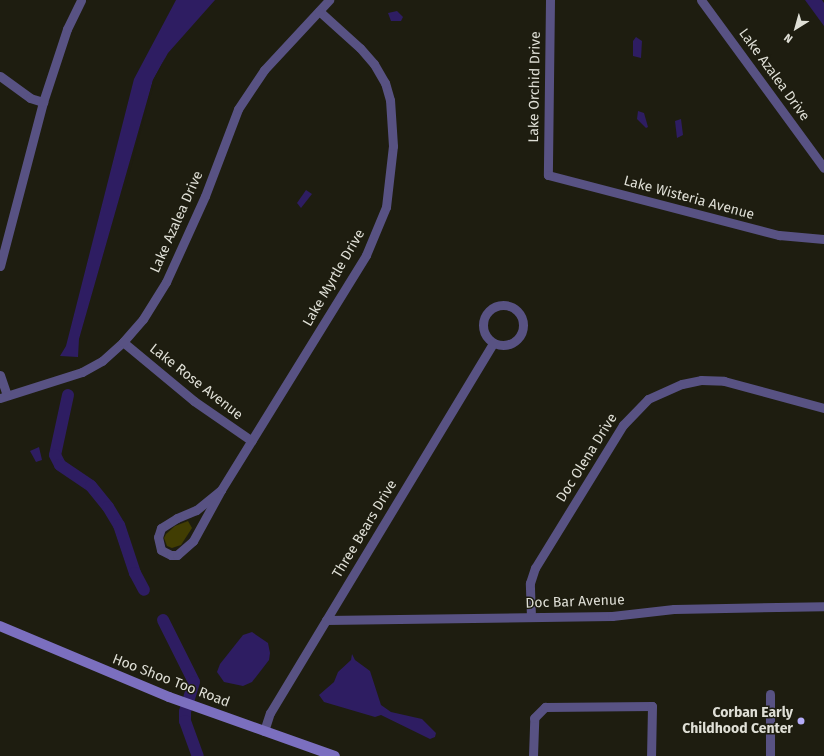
<!DOCTYPE html>
<html>
<head>
<meta charset="utf-8">
<style>
  body { margin:0 }
  #map { position:relative; width:824px; height:756px; overflow:hidden; background:#1e1d10; font-family:"Fira Sans",sans-serif }
  div>[style] { position:absolute }
  .green>* { inset:0; background:#413d03 }
  .water>* { inset:0; background:#2e1d62 }
  .pier>* { inset:0; background:#1e1d10 }
  .canal>* { height:12px; margin:-6px; padding:0 6px; transform-origin:6px; border-radius:6px; background:#2e1d62 }
  .street>* { height:9px; margin:-4.5px; padding:0 4.5px; transform-origin:4.5px; border-radius:4.5px; background:#585283 }
  .street>.ring { margin:-4.5px; padding:0; box-sizing:content-box; background:none; border:9px solid #585283; border-radius:50% }
  .secondary>* { height:10px; margin:-5px; padding:0 5px; transform-origin:5px; border-radius:5px; background:#7b6fbf }
  .dots>* { width:11px; height:11px; translate:-50% -50%; box-sizing:border-box; border:2px solid #1e1d10; border-radius:50% }
  span { translate:-50% -50%; white-space:nowrap; text-align:center; line-height:1.15; -webkit-text-stroke:3px #1e1d10; paint-order:stroke }
  .street-label { font-size:14px; color:#dfdfd6 }
  .poi-label { font-size:14px; color:#dfdfd6; font-weight:700 }
  .right { translate:-100% -50%; text-align:right }
  .north { position:absolute; left:776px; top:8px; width:40px; height:40px; -webkit-text-stroke:3px #1e1d10; paint-order:stroke; rotate:217deg; font-size:11px; font-weight:700; line-height:16px; text-align:center; color:#dfdfd6 }
  .north::after { content:''; display:block; margin:auto; width:14px; height:18px; background:#dfdfd6; clip-path:polygon(50% 0,100% 100%,50% 72%,0 100%) }
</style>
</head>
<body>
<div id="map">
  <div class="green">
    <i style="clip-path:polygon(188px 521px,192px 528px,181px 545px,172px 548px,167px 546px,164px 538px,166px 534px,175px 526px)"></i>
  </div>
  <div class="water">
    <i style="clip-path:polygon(176px 0,215px 0,168px 53px,153px 80px,79px 339px,78px 357px,60px 356px,66px 346px,134px 79px)"></i>
    <i style="clip-path:polygon(805px 0,822px 0,824px 3px,824px 26px)"></i>
    <i style="clip-path:polygon(397px 11px,403px 17px,401px 21px,391px 21px,388px 13px)"></i>
    <i style="clip-path:polygon(636px 37px,642px 41px,641px 58px,633px 56px,633px 41px)"></i>
    <i style="clip-path:polygon(638px 111px,644px 113px,648px 127px,646px 128px,637px 119px)"></i>
    <i style="clip-path:polygon(681px 119px,683px 135px,677px 138px,675px 121px)"></i>
    <i style="clip-path:polygon(306px 190px,312px 194px,301px 208px,297px 203px)"></i>
    <i style="clip-path:polygon(39px 447px,42px 460px,36px 462px,30px 451px)"></i>
    <i style="clip-path:polygon(252px 632px,268px 643px,270px 653px,269px 660px,252px 682px,243px 686px,224px 682px,217px 672px,220px 664px,243px 635px)"></i>
    <i style="clip-path:polygon(352px 654px,355px 660px,370px 671px,381px 705px,391px 712px,422px 719px,436px 733px,435px 737px,430px 739px,381px 715px,375px 717px,324px 702px,319px 695px,334px 682px,338px 672px,351px 660px)"></i>
  </div>
  <div class="pier">
    <i style="clip-path:polygon(165px 58px,155px 80px,125px 190px,153px 80px)"></i>
  </div>
  <div class="canal">
    <i style="left:68px;top:395px;width:61px;rotate:102.2deg"></i>
    <i style="left:55px;top:455px;width:11px;rotate:63deg"></i>
    <i style="left:60px;top:465px;width:37px;rotate:34deg"></i>
    <i style="left:91px;top:486px;width:27px;rotate:51deg"></i>
    <i style="left:108px;top:507px;width:21px;rotate:59deg"></i>
    <i style="left:119px;top:525px;width:51px;rotate:71.6deg"></i>
    <i style="left:135px;top:573px;width:19px;rotate:62deg"></i>
    <i style="left:163px;top:620px;width:69px;rotate:63.4deg"></i>
    <i style="left:194px;top:682px;width:31px;rotate:107deg"></i>
    <i style="left:185px;top:712px;width:9px;rotate:90deg"></i>
    <i style="left:185px;top:721px;width:37px;rotate:70deg"></i>
  </div>
  <div class="street">
    <i style="left:550px;top:0;width:175px;rotate:90.7deg"></i>
    <i style="left:548px;top:175px;width:239px;rotate:14.6deg"></i>
    <i style="left:779px;top:235px;width:45px;rotate:5.1deg"></i>
    <i style="left:701px;top:0;width:208px;rotate:53.8deg"></i>
    <i style="left:0;top:76px;width:37px;rotate:36deg"></i>
    <i style="left:30px;top:98px;width:14px;rotate:17deg"></i>
    <i style="left:0;top:266px;width:170px;rotate:-75.3deg"></i>
    <i style="left:43px;top:102px;width:77px;rotate:-71.8deg"></i>
    <i style="left:67px;top:29px;width:32px;rotate:-64deg"></i>
    <i class="ring" style="left:483px;top:305px;width:31px;height:31px"></i>
    <i style="left:123px;top:342px;width:92px;rotate:39.7deg"></i>
    <i style="left:194px;top:401px;width:70px;rotate:34.6deg"></i>
    <i style="left:0;top:375px;width:21px;rotate:71deg"></i>
    <i style="left:0;top:398px;width:86px;rotate:-17.6deg"></i>
    <i style="left:82px;top:372px;width:23px;rotate:-29deg"></i>
    <i style="left:102px;top:361px;width:28px;rotate:-42deg"></i>
    <i style="left:123px;top:342px;width:30px;rotate:-49deg"></i>
    <i style="left:143px;top:319px;width:44px;rotate:-58.1deg"></i>
    <i style="left:166px;top:282px;width:94px;rotate:-65.6deg"></i>
    <i style="left:205px;top:196px;width:93px;rotate:-69.2deg"></i>
    <i style="left:238px;top:109px;width:47px;rotate:-56.3deg"></i>
    <i style="left:264px;top:70px;width:96px;rotate:-47.1deg"></i>
    <i style="left:221px;top:490px;width:32px;rotate:141deg"></i>
    <i style="left:196px;top:510px;width:21px;rotate:157deg"></i>
    <i style="left:177px;top:518px;width:19px;rotate:148deg"></i>
    <i style="left:161px;top:528px;width:9px;rotate:108deg"></i>
    <i style="left:158px;top:537px;width:13px;rotate:77deg"></i>
    <i style="left:161px;top:550px;width:11px;rotate:27deg"></i>
    <i style="left:171px;top:555px;width:6px"></i>
    <i style="left:177px;top:555px;width:21px;rotate:-41deg"></i>
    <i style="left:193px;top:541px;width:58px;rotate:-61.2deg"></i>
    <i style="left:221px;top:490px;width:276px;rotate:-58.3deg"></i>
    <i style="left:366px;top:255px;width:52px;rotate:-67.4deg"></i>
    <i style="left:386px;top:207px;width:61px;rotate:-83.5deg"></i>
    <i style="left:393px;top:146px;width:46px;rotate:-93.7deg"></i>
    <i style="left:390px;top:100px;width:18px;rotate:-106deg"></i>
    <i style="left:385px;top:83px;width:22px;rotate:-120deg"></i>
    <i style="left:374px;top:64px;width:21px;rotate:-131deg"></i>
    <i style="left:360px;top:48px;width:55px;rotate:-137.9deg"></i>
    <i style="left:531px;top:617px;width:34px;rotate:-92deg"></i>
    <i style="left:530px;top:583px;width:16px;rotate:-72deg"></i>
    <i style="left:535px;top:568px;width:168px;rotate:-58.4deg"></i>
    <i style="left:623px;top:425px;width:36px;rotate:-46deg"></i>
    <i style="left:648px;top:399px;width:37px;rotate:-24deg"></i>
    <i style="left:682px;top:384px;width:19px;rotate:-12deg"></i>
    <i style="left:701px;top:380px;width:23px;rotate:2deg"></i>
    <i style="left:724px;top:381px;width:104px;rotate:15.1deg"></i>
    <i style="left:326px;top:620px;width:286px;rotate:-0.8deg"></i>
    <i style="left:612px;top:616px;width:62px;rotate:-6.4deg"></i>
    <i style="left:674px;top:609px;width:150px;rotate:-1.1deg"></i>
    <i style="left:264px;top:731px;width:19px;rotate:-72deg"></i>
    <i style="left:270px;top:713px;width:432px;rotate:-58.9deg"></i>
    <i style="left:533px;top:756px;width:38px;rotate:-88deg"></i>
    <i style="left:534px;top:718px;width:16px;rotate:-45deg"></i>
    <i style="left:545px;top:707px;width:107px;rotate:-0.5deg"></i>
    <i style="left:652px;top:706px;width:50px;rotate:91.1deg"></i>
    <i style="left:770px;top:756px;width:62px;rotate:-90deg"></i>
  </div>
  <div class="secondary">
    <i style="left:0;top:626px;width:183px;rotate:22.8deg"></i>
    <i style="left:169px;top:697px;width:176px;rotate:19.6deg"></i>
  </div>
  <div class="dots">
    <i style="left:801px;top:721px;background:#b5acf8"></i>
  </div>
  <div class="street-label">
    <span style="left:774px;top:75px;rotate:54deg">Lake Azalea Drive</span>
    <span style="left:535px;top:87px;rotate:-89deg">Lake Orchid Drive</span>
    <span style="left:689px;top:198px;rotate:15deg">Lake Wisteria Avenue</span>
    <span style="left:177px;top:222px;rotate:-66deg">Lake Azalea Drive</span>
    <span style="left:334px;top:278px;rotate:-60deg">Lake Myrtle Drive</span>
    <span style="left:196px;top:382px;rotate:38deg">Lake Rose Avenue</span>
    <span style="left:587px;top:458px;rotate:-58deg">Doc Olena Drive</span>
    <span style="left:365px;top:529px;rotate:-59deg">Three Bears Drive</span>
    <span style="left:575px;top:602px;rotate:-2deg">Doc Bar Avenue</span>
    <span style="left:171px;top:681px;rotate:21deg">Hoo Shoo Too Road</span>
  </div>
  <div class="poi-label">
    <span class="right" style="left:793px;top:721px">Corban Early<br>Childhood Center</span>
  </div>
  <div class="north">N</div>
</div>
</body>
</html>
